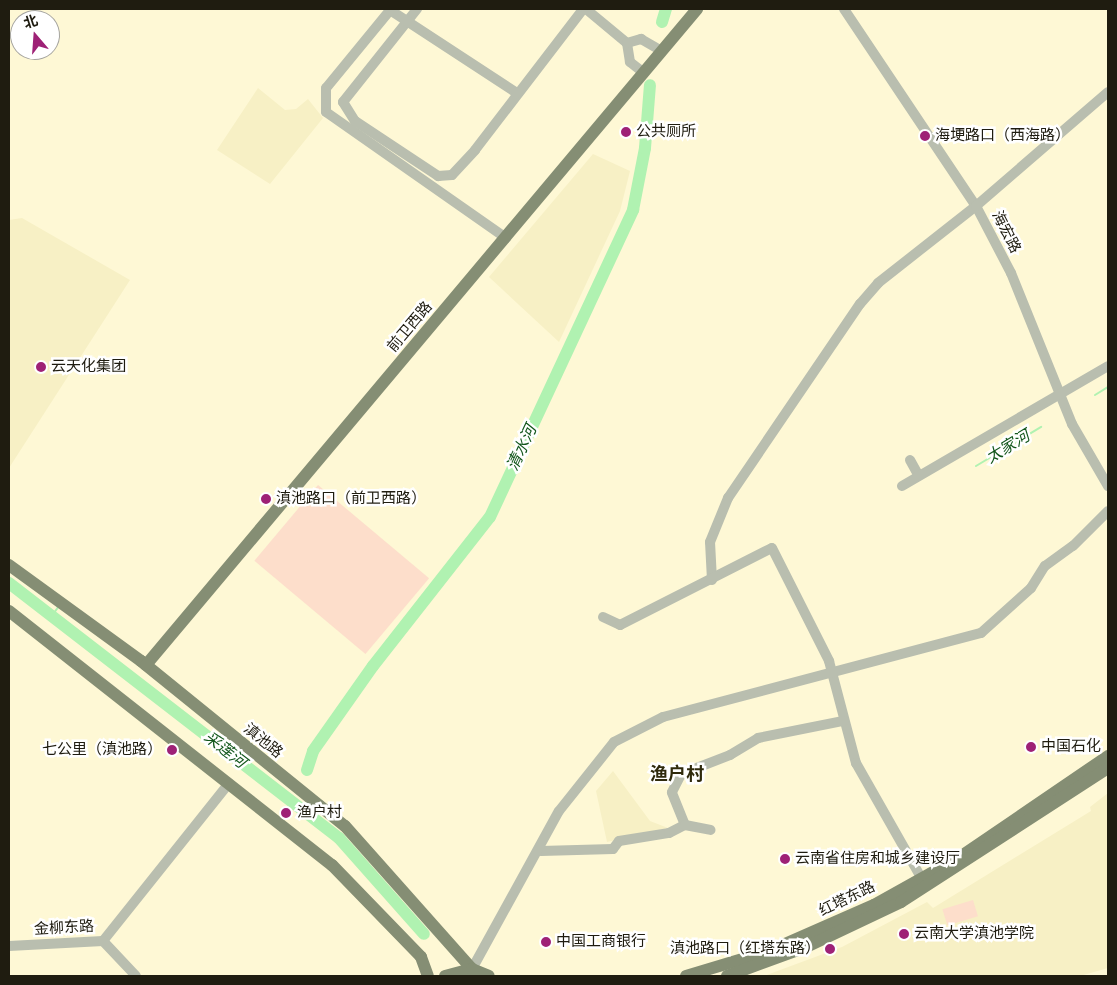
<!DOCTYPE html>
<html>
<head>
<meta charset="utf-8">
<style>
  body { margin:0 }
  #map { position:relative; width:1117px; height:985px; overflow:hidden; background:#fef8d5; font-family:Jost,"Noto Sans SC",sans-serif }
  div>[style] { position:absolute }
  .built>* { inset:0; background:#f7f0c5 }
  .green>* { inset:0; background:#fddecb; transform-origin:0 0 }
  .stream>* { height:2px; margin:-1px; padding:0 1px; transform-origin:1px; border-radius:1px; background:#b0f2b1 }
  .river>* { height:12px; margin:-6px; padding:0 6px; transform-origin:6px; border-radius:6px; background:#b0f2b1 }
  .minor>* { height:10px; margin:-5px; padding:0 5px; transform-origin:5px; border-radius:5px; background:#b9beaf }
  .major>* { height:12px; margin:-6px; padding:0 6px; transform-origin:6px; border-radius:6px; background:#858e74 }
  .dots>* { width:14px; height:14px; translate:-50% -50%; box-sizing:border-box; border:2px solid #fff; border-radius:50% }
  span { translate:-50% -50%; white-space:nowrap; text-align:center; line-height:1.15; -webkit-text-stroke:5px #fff; paint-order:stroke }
  .poi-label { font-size:15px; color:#1f1c10 }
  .left { translate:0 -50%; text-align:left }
  .right { translate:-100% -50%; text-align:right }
  .street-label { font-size:15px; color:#1f1c10 }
  .water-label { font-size:16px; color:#12561b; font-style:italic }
  .quarter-label { font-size:18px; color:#2f2a0c; font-weight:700 }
  .frame { position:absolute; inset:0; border:10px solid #1f1c10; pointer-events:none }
  .north { position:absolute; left:10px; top:10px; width:50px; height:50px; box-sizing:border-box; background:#fff; border:1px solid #a5a49f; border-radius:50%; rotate:342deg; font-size:14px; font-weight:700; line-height:20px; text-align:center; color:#1f1c10 }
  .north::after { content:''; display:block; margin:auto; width:18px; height:22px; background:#9e2176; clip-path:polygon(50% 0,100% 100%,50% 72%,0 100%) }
</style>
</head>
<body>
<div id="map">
  <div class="built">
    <i style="clip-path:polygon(258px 88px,285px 110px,296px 109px,308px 99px,323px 118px,270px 184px,217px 150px)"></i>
    <i style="clip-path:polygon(593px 154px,630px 171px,620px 211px,559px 342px,489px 277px)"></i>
    <i style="clip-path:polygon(22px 218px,130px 280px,9px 468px,9px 220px)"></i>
    <i style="clip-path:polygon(613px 771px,650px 821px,668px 828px,607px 842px,596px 791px)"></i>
    <i style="clip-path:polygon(1108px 793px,1108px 968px,1080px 976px,764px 976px,842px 947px,927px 902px,933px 908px,1091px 811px,1090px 807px)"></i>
  </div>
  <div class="green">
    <i style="left:318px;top:485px;width:145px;height:99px;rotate:40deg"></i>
    <i style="left:973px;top:900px;width:17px;height:32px;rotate:73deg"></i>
  </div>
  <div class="stream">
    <i style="left:1095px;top:395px;width:15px;rotate:-32deg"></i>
    <i style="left:976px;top:466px;width:76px;rotate:-31deg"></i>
    <i style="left:51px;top:617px;width:14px;rotate:-54deg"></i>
  </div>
  <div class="river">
    <i style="left:662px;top:22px;width:14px;rotate:-73deg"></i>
    <i style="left:9px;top:583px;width:417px;rotate:37.7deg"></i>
    <i style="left:339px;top:838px;width:128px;rotate:48.5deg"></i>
    <i style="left:307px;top:770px;width:20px;rotate:-72deg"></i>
    <i style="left:313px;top:751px;width:104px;rotate:-54.8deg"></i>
    <i style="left:373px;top:666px;width:189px;rotate:-51.9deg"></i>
    <i style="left:490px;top:517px;width:339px;rotate:-65deg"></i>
    <i style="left:633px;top:210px;width:63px;rotate:-79deg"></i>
    <i style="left:645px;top:148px;width:63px;rotate:-85.5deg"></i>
  </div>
  <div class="minor">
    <i style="left:391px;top:9px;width:102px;rotate:129.4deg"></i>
    <i style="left:326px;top:88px;width:24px;rotate:90deg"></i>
    <i style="left:326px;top:112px;width:220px;rotate:35deg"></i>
    <i style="left:417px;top:9px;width:119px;rotate:128.5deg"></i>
    <i style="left:343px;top:102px;width:22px;rotate:58deg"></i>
    <i style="left:355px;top:121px;width:100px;rotate:33.5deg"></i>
    <i style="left:438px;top:176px;width:14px;rotate:-4deg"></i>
    <i style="left:452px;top:175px;width:34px;rotate:-47deg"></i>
    <i style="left:475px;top:150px;width:178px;rotate:-52.5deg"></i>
    <i style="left:586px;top:9px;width:53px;rotate:39.7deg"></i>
    <i style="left:844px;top:9px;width:237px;rotate:56.2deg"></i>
    <i style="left:976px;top:206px;width:76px;rotate:62.4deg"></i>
    <i style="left:1011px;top:273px;width:163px;rotate:68deg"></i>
    <i style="left:1072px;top:424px;width:72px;rotate:59.9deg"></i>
    <i style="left:390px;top:10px;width:152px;rotate:33.2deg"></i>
    <i style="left:644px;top:73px;width:18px;rotate:-142deg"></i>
    <i style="left:630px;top:62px;width:19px;rotate:-99deg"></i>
    <i style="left:627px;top:43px;width:15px;rotate:-16deg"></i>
    <i style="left:641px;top:39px;width:24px;rotate:30deg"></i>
    <i style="left:910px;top:460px;width:18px;rotate:61deg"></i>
    <i style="left:902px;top:486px;width:238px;rotate:-30.2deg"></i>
    <i style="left:712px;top:580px;width:38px;rotate:-93deg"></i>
    <i style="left:710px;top:542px;width:48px;rotate:-67.8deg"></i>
    <i style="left:728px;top:498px;width:235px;rotate:-55.8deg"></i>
    <i style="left:860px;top:304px;width:28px;rotate:-49deg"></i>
    <i style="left:878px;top:283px;width:125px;rotate:-38.2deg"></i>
    <i style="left:976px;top:206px;width:174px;rotate:-40.8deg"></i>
    <i style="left:603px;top:617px;width:19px;rotate:25deg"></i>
    <i style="left:620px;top:625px;width:170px;rotate:-26.9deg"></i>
    <i style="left:772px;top:548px;width:127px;rotate:63.2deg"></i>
    <i style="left:829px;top:661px;width:106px;rotate:75.2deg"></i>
    <i style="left:856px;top:763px;width:133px;rotate:60.4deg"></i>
    <i style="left:685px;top:825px;width:35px;rotate:-112deg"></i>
    <i style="left:672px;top:792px;width:20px;rotate:-63deg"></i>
    <i style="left:681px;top:774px;width:53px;rotate:-21.2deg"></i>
    <i style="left:730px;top:755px;width:33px;rotate:-31deg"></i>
    <i style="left:758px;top:738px;width:87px;rotate:-11.3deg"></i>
    <i style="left:541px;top:851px;width:72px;rotate:-1.6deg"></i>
    <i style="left:613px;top:849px;width:10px;rotate:-53deg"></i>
    <i style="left:619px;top:841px;width:51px;rotate:-9.1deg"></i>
    <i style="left:669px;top:833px;width:18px;rotate:-27deg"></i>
    <i style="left:685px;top:825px;width:26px;rotate:11deg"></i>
    <i style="left:103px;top:941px;width:202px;rotate:-51.4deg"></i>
    <i style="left:9px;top:946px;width:94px;rotate:-3deg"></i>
    <i style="left:103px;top:941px;width:48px;rotate:46.7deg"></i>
    <i style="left:472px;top:969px;width:180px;rotate:-61.2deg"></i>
    <i style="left:559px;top:811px;width:88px;rotate:-51.4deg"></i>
    <i style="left:614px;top:742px;width:55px;rotate:-27deg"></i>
    <i style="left:663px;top:717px;width:329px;rotate:-14.8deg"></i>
    <i style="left:981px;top:633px;width:67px;rotate:-42deg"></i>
    <i style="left:1031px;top:588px;width:26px;rotate:-58deg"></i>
    <i style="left:1045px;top:566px;width:34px;rotate:-36deg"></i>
    <i style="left:1073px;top:546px;width:49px;rotate:-45deg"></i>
  </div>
  <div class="major">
    <i style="left:9px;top:565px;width:163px;rotate:36deg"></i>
    <i style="left:141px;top:661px;width:262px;rotate:39deg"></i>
    <i style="left:345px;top:826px;width:191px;rotate:48.4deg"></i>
    <i style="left:9px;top:611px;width:411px;rotate:38.2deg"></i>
    <i style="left:332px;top:865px;width:128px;rotate:45.9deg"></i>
    <i style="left:421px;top:957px;width:20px;rotate:70deg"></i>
    <i style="left:146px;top:665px;width:857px;rotate:-49.97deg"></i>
    <i style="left:445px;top:976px;width:28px;rotate:-15deg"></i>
    <i style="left:472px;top:969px;width:18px;rotate:22deg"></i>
    <i style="left:686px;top:976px;width:87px;rotate:-16.8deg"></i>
    <i style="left:769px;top:951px;width:115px;rotate:-23.7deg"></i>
    <i style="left:874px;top:905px;width:98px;rotate:-29.2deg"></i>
    <i style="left:960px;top:857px;width:179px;rotate:-34.3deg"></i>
    <i style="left:727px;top:976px;width:84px;rotate:-20.2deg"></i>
    <i style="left:806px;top:947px;width:105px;rotate:-25.3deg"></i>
    <i style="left:901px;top:902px;width:247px;rotate:-32.9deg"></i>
  </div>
  <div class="dots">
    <i style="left:626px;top:132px;background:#9e2176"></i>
    <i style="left:925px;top:136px;background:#9e2176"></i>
    <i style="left:41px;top:367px;background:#9e2176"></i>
    <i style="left:266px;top:499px;background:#9e2176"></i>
    <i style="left:1031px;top:747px;background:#9e2176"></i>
    <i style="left:172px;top:750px;background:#9e2176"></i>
    <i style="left:286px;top:813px;background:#9e2176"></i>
    <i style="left:785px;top:859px;background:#9e2176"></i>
    <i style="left:904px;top:934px;background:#9e2176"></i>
    <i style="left:546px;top:942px;background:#9e2176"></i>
    <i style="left:830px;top:949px;background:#9e2176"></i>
  </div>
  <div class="poi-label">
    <span class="left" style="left:636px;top:132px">公共厕所</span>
    <span class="left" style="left:935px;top:136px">海埂路口（西海路）</span>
    <span class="left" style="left:51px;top:367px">云天化集团</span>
    <span class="left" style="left:276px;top:499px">滇池路口（前卫西路）</span>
    <span class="left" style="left:1041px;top:747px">中国石化</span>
    <span class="right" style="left:162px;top:750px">七公里（滇池路）</span>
    <span class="left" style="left:297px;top:813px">渔户村</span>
    <span class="left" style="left:795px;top:859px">云南省住房和城乡建设厅</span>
    <span class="left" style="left:914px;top:934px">云南大学滇池学院</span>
    <span class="left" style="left:556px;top:942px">中国工商银行</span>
    <span class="right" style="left:820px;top:949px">滇池路口（红塔东路）</span>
  </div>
  <div class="street-label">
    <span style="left:1006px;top:232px;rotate:63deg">海宏路</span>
    <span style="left:410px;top:327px;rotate:-50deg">前卫西路</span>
    <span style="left:263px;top:741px;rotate:39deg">滇池路</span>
    <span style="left:847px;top:899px;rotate:-26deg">红塔东路</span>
    <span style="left:64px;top:928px;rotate:-3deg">金柳东路</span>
  </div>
  <div class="water-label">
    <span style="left:1008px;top:447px;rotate:-31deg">太家河</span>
    <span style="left:522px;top:448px;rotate:-65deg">清水河</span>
    <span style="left:225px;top:750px;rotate:38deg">采莲河</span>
  </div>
  <div class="quarter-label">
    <span style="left:677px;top:774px">渔户村</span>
  </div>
  <div class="frame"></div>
  <div class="north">北</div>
</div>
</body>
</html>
